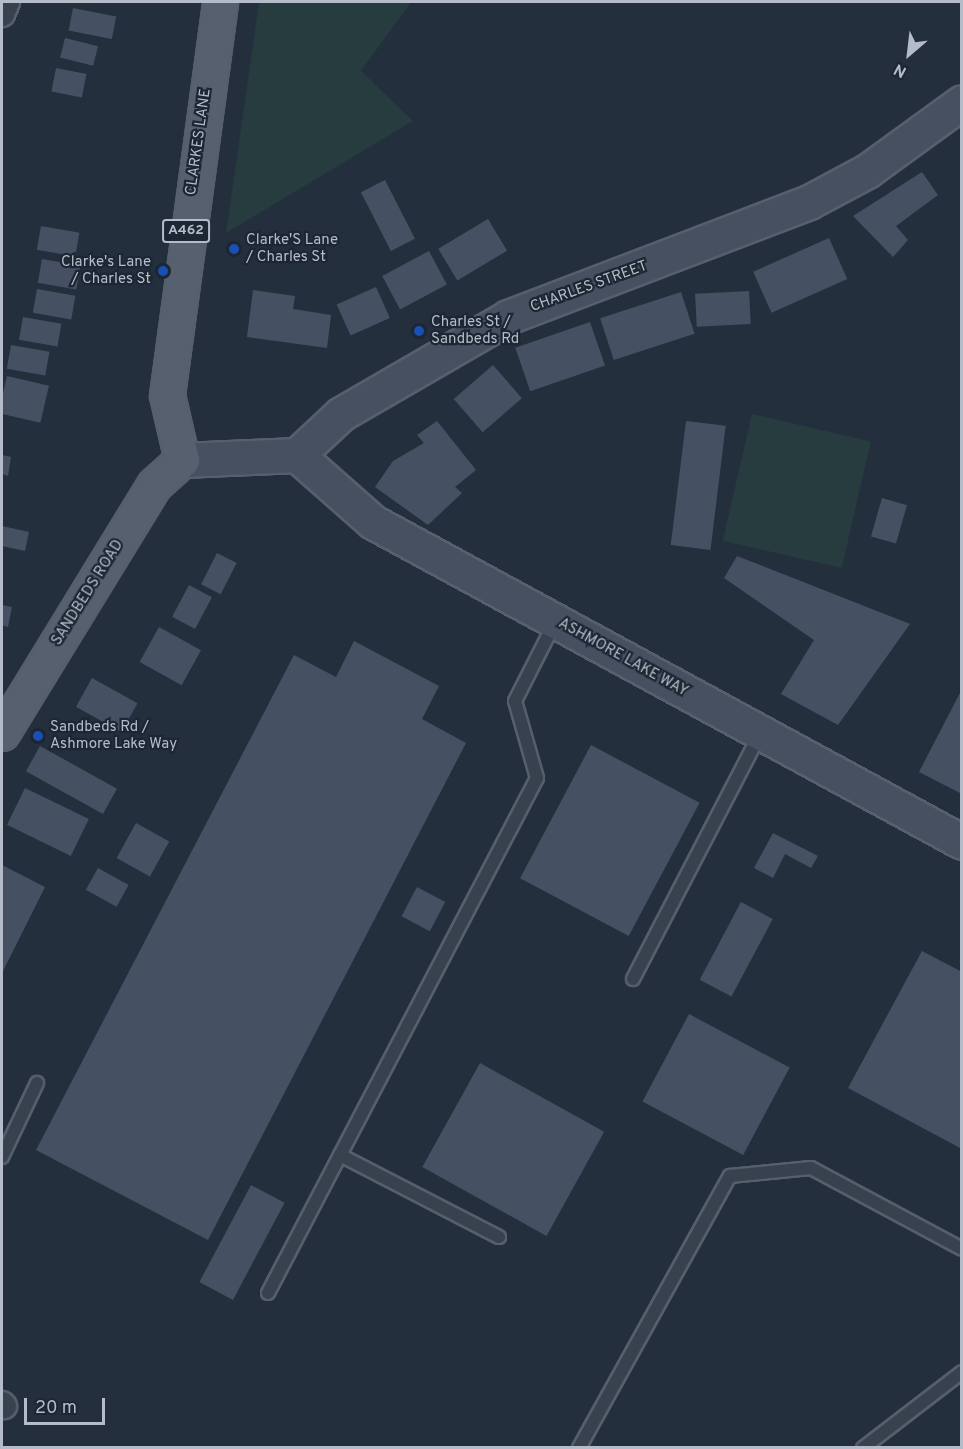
<!DOCTYPE html>
<html>
<head>
<meta charset="utf-8">
<style>
  body { margin:0 }
  #map { position:relative; width:963px; height:1449px; overflow:hidden; background:#242f3e; font-family:Overpass,sans-serif }
  div>[style] { position:absolute }
  .green>* { inset:0; background:#263c3f; transform-origin:0 0 }
  .building>* { inset:0; background:#455162; transform-origin:0 0 }
  .roads { filter:drop-shadow(2px 0 #565f6c) drop-shadow(-2px 0 #565f6c) drop-shadow(0 2px #565f6c) drop-shadow(0 -2px #565f6c) }
  .lane>* { height:12px; margin:-6px; padding:0 6px; transform-origin:6px; border-radius:6px; background:#38414e }
  .street>* { height:24px; margin:-12px; padding:0 12px; transform-origin:12px; border-radius:12px; background:#38414e }
  .secondary>* { height:33px; margin:-16.5px; padding:0 16.5px; transform-origin:16.5px; border-radius:16.5px; background:#465061 }
  .primary>* { height:33px; margin:-16.5px; padding:0 16.5px; transform-origin:16.5px; border-radius:16.5px; background:#56606e }
  .dots>* { width:16px; height:16px; translate:-50% -50%; box-sizing:border-box; border:3px solid #1d2633; border-radius:50% }
  span { translate:-50% -50%; white-space:nowrap; text-align:center; line-height:1.15; -webkit-text-stroke:4.5px #1d2633; paint-order:stroke }
  .shield-label span { padding:2px 4px; background:#1d2633; border:2px solid; border-radius:4px; -webkit-text-stroke-width:0 }
  .shield-label { font-size:14px; color:#b4bcc9; font-weight:700 }
  .street-label { font-size:15px; color:#b4bcc9 }
  .poi-label { font-size:15px; color:#b4bcc9 }
  .left { translate:0 -50%; text-align:left }
  .right { translate:-100% -50%; text-align:right }
  .frame { position:absolute; inset:0; border:3px solid #b4bcc9; pointer-events:none }
  .north { position:absolute; left:879px; top:24px; width:60px; height:60px; -webkit-text-stroke:4px #1d2633; paint-order:stroke; rotate:208deg; font-size:16px; font-weight:700; line-height:24px; text-align:center; color:#b4bcc9 }
  .north::after { content:''; display:block; margin:auto; width:21px; height:27px; background:#b4bcc9; clip-path:polygon(50% 0,100% 100%,50% 72%,0 100%) }
  .scale { position:absolute; left:24px; top:1398px; width:81px; height:27px; box-sizing:border-box; border:3px solid #b4bcc9; border-top:0; padding-left:8px; font-size:18px; line-height:21px; white-space:nowrap; color:#b4bcc9; -webkit-text-stroke:4px #1d2633; paint-order:stroke }
</style>
</head>
<body>
<div id="map">
  <div class="green">
    <i style="clip-path:polygon(259px 2px,411px 2px,361px 71px,413px 121px,226px 233px)"></i>
    <i style="left:752px;top:414px;width:122px;height:130px;rotate:13deg"></i>
  </div>
  <div class="building">
    <i style="left:73px;top:8px;width:44px;height:23px;rotate:11deg"></i>
    <i style="left:65px;top:38px;width:34px;height:20px;rotate:14deg"></i>
    <i style="left:56px;top:68px;width:31px;height:24px;rotate:11deg"></i>
    <i style="clip-path:polygon(922px 172px,938px 195px,896px 226px,908px 240px,893px 257px,853px 216px)"></i>
    <i style="left:385px;top:180px;width:66px;height:27px;rotate:63deg"></i>
    <i style="left:488px;top:219px;width:37px;height:58px;rotate:59deg"></i>
    <i style="left:41px;top:226px;width:39px;height:24px;rotate:10deg"></i>
    <i style="left:829px;top:238px;width:45px;height:83px;rotate:66deg"></i>
    <i style="left:429px;top:251px;width:38px;height:53px;rotate:62deg"></i>
    <i style="left:42px;top:259px;width:39px;height:24px;rotate:10deg"></i>
    <i style="left:376px;top:287px;width:34px;height:43px;rotate:66deg"></i>
    <i style="left:37px;top:289px;width:39px;height:24px;rotate:10deg"></i>
    <i style="clip-path:polygon(253px 290px,295px 296px,293px 309px,331px 315px,327px 348px,247px 337px)"></i>
    <i style="left:749px;top:291px;width:33px;height:54px;rotate:87deg"></i>
    <i style="left:681px;top:292px;width:44px;height:85px;rotate:72deg"></i>
    <i style="left:23px;top:317px;width:39px;height:23px;rotate:10deg"></i>
    <i style="left:590px;top:322px;width:46px;height:79px;rotate:71deg"></i>
    <i style="left:11px;top:345px;width:39px;height:24px;rotate:10deg"></i>
    <i style="left:493px;top:365px;width:44px;height:52px;rotate:49deg"></i>
    <i style="left:7px;top:376px;width:43px;height:38px;rotate:13deg"></i>
    <i style="clip-path:polygon(437px 421px,476px 470px,455px 487px,462px 493px,428px 525px,375px 487px,393px 461px,424px 443px,417px 435px)"></i>
    <i style="left:686px;top:421px;width:40px;height:125px;rotate:7deg"></i>
    <i style="clip-path:polygon(2px 455px,11px 457px,8px 476px,2px 474px)"></i>
    <i style="left:882px;top:498px;width:26px;height:40px;rotate:16deg"></i>
    <i style="clip-path:polygon(2px 526px,29px 532px,25px 551px,2px 546px)"></i>
    <i style="left:217px;top:553px;width:22px;height:35px;rotate:27deg"></i>
    <i style="clip-path:polygon(737px 556px,910px 624px,838px 725px,781px 694px,814px 640px,724px 578px)"></i>
    <i style="left:189px;top:585px;width:26px;height:36px;rotate:28deg"></i>
    <i style="clip-path:polygon(2px 605px,12px 607px,8px 627px,2px 625px)"></i>
    <i style="left:159px;top:627px;width:48px;height:40px;rotate:29deg"></i>
    <i style="clip-path:polygon(354px 641px,439px 686px,422px 719px,466px 743px,208px 1240px,36px 1150px,294px 655px,336px 677px)"></i>
    <i style="left:92px;top:678px;width:52px;height:33px;rotate:29deg"></i>
    <i style="clip-path:polygon(962px 689px,962px 794px,919px 772px)"></i>
    <i style="left:591px;top:745px;width:123px;height:151px;rotate:28deg"></i>
    <i style="left:40px;top:746px;width:88px;height:29px;rotate:29deg"></i>
    <i style="left:25px;top:788px;width:71px;height:41px;rotate:26deg"></i>
    <i style="left:136px;top:823px;width:38px;height:40px;rotate:29deg"></i>
    <i style="clip-path:polygon(773px 833px,818px 856px,811px 868px,785px 854px,773px 878px,754px 868px)"></i>
    <i style="clip-path:polygon(2px 865px,45px 887px,2px 973px)"></i>
    <i style="left:98px;top:868px;width:35px;height:25px;rotate:29deg"></i>
    <i style="left:417px;top:887px;width:32px;height:33px;rotate:28deg"></i>
    <i style="left:741px;top:902px;width:36px;height:88px;rotate:28deg"></i>
    <i style="clip-path:polygon(922px 951px,962px 972px,962px 1149px,848px 1088px)"></i>
    <i style="left:689px;top:1014px;width:114px;height:99px;rotate:28deg"></i>
    <i style="left:480px;top:1063px;width:142px;height:119px;rotate:29deg"></i>
    <i style="left:251px;top:1185px;width:38px;height:110px;rotate:28deg"></i>
  </div>
  <div class="roads">
    <div class="lane">
      <i style="left:633px;top:979px;width:276px;rotate:-62.6deg"></i>
      <i style="left:340px;top:1155px;width:179px;rotate:27.3deg"></i>
      <i style="left:2px;top:1157px;width:82px;rotate:-64.7deg"></i>
      <i style="left:268px;top:1293px;width:581px;rotate:-62.42deg"></i>
      <i style="left:537px;top:778px;width:80px;rotate:-105.9deg"></i>
      <i style="left:515px;top:701px;width:89px;rotate:-63.1deg"></i>
      <i style="left:579px;top:1448px;width:311px;rotate:-61deg"></i>
      <i style="left:730px;top:1176px;width:81px;rotate:-5.6deg"></i>
      <i style="left:811px;top:1168px;width:171px;rotate:28.2deg"></i>
      <i style="left:863px;top:1448px;width:125px;rotate:-37.5deg"></i>
    </div>
    <div class="street">
      <i style="left:2px;top:14px;width:13px;rotate:-67deg"></i>
      <i style="left:2px;top:1404px;width:3px;rotate:45deg"></i>
    </div>
    <div class="secondary">
      <i style="left:297px;top:455px;width:101px;rotate:41.4deg"></i>
      <i style="left:373px;top:522px;width:670px;rotate:28.51deg"></i>
      <i style="left:182px;top:460px;width:115px;rotate:-2.5deg"></i>
      <i style="left:297px;top:455px;width:60px;rotate:-43deg"></i>
      <i style="left:341px;top:414px;width:193px;rotate:-30.1deg"></i>
      <i style="left:508px;top:317px;width:322px;rotate:-20.9deg"></i>
      <i style="left:809px;top:202px;width:66px;rotate:-28.1deg"></i>
      <i style="left:867px;top:171px;width:117px;rotate:-36deg"></i>
    </div>
    <div class="primary">
      <i style="left:2px;top:733px;width:291px;rotate:-58.5deg"></i>
      <i style="left:154px;top:485px;width:38px;rotate:-42deg"></i>
      <i style="left:182px;top:460px;width:67px;rotate:-103deg"></i>
      <i style="left:167px;top:395px;width:397px;rotate:-82.3deg"></i>
    </div>
  </div>
  <div class="dots">
    <i style="left:234px;top:249px;background:#1a4fb4"></i>
    <i style="left:163px;top:271px;background:#1a4fb4"></i>
    <i style="left:419px;top:331px;background:#1a4fb4"></i>
    <i style="left:38px;top:736px;background:#1a4fb4"></i>
  </div>
  <div class="shield-label">
    <span style="left:186px;top:231px">A462</span>
  </div>
  <div class="street-label">
    <span style="left:199px;top:142px;rotate:-82deg">CLARKES LANE</span>
    <span style="left:589px;top:287px;rotate:-20deg">CHARLES STREET</span>
    <span style="left:88px;top:593px;rotate:-58deg">SANDBEDS ROAD</span>
    <span style="left:623px;top:658px;rotate:29deg">ASHMORE LAKE WAY</span>
  </div>
  <div class="poi-label">
    <span class="left" style="left:246px;top:249px">Clarke'S Lane<br>/ Charles St</span>
    <span class="right" style="left:151px;top:271px">Clarke's Lane<br>/ Charles St</span>
    <span class="left" style="left:431px;top:331px">Charles St /<br>Sandbeds Rd</span>
    <span class="left" style="left:50px;top:736px">Sandbeds Rd /<br>Ashmore Lake Way</span>
  </div>
  <div class="frame"></div>
  <div class="north">N</div>
  <div class="scale">20 m</div>
</div>
</body>
</html>
